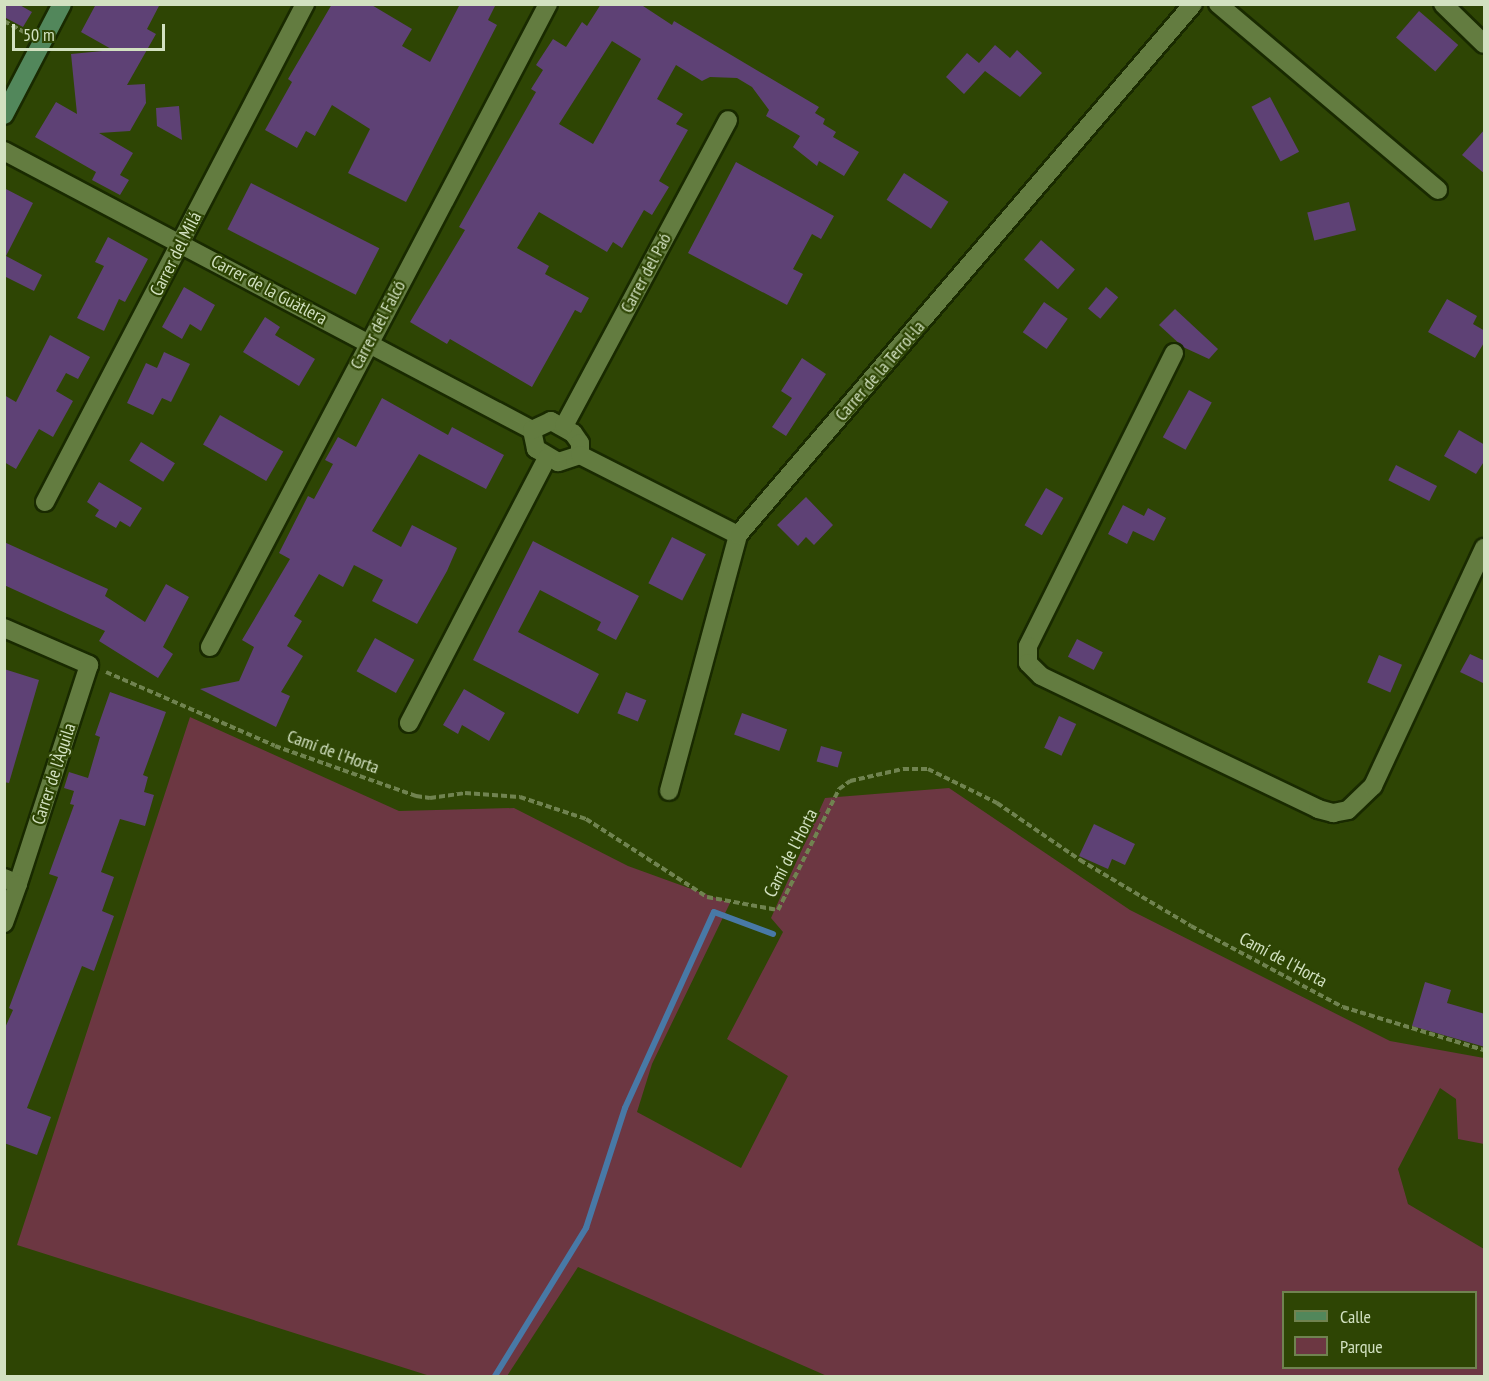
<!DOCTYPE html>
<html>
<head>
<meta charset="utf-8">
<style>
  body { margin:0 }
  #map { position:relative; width:1489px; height:1381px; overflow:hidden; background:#2e4504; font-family:"PT Sans Narrow",sans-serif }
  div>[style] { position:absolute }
  .green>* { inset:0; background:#6c3742 }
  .stream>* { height:6px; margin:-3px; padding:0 3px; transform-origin:3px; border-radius:3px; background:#4879a6 }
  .building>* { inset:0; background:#5e4175; transform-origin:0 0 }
  .path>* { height:4px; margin-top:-2px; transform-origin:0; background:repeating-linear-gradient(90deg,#708350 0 6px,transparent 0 9px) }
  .roads { filter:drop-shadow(2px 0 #192a00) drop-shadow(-2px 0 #192a00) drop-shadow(0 2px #192a00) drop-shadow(0 -2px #192a00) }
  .street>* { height:18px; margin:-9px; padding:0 9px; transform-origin:9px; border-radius:9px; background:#637c40 }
  .secondary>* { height:18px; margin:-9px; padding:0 9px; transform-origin:9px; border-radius:9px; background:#52875b }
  span { translate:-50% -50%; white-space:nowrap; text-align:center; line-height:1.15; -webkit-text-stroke:4.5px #2e4504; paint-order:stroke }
  .street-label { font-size:18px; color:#d2e1c1 }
  .frame { position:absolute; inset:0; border:6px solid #d2e1c1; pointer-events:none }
  .legend { position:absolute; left:1282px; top:1291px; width:195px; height:78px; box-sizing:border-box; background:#2e4504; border:2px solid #708350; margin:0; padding:8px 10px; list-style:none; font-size:18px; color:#d2e1c1 }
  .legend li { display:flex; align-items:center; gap:12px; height:30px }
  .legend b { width:30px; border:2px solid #708350 }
  .scale { position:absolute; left:12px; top:24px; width:153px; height:27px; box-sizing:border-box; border:3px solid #d2e1c1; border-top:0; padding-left:8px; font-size:18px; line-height:21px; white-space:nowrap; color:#d2e1c1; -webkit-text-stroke:4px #2e4504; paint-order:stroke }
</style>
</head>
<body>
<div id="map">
  <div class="green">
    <i style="clip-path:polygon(evenodd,190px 717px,399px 811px,514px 808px,628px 866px,730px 903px,652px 1064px,637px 1112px,741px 1168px,788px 1076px,727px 1039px,783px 932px,771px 918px,825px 798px,949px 788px,1130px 910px,1390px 1041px,1484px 1058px,1484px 1144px,1458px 1139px,1456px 1099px,1440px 1088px,1398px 1169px,1408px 1204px,1484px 1249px,1484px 1376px,827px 1376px,578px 1267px,507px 1376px,430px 1376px,17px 1245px,190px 717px,1284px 1292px,1476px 1292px,1476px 1368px,1284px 1368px,1284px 1292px)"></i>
  </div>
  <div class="stream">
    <i style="left:495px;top:1376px;width:174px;rotate:-58.4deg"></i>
    <i style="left:586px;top:1228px;width:126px;rotate:-72deg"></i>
    <i style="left:625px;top:1108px;width:215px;rotate:-65.6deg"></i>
    <i style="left:714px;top:912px;width:63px;rotate:20.4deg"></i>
  </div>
  <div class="building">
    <i style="clip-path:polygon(4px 4px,18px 4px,32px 12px,23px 27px,4px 17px)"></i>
    <i style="clip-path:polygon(96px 4px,160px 4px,147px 29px,156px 34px,127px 85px,145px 84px,146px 103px,130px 131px,99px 133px,133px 153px,120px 175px,129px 180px,120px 195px,92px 180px,96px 172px,35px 137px,56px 102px,77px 114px,71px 54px,113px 50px,81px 32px)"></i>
    <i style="clip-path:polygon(332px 4px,370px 4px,412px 29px,402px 46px,430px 62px,460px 4px,496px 4px,488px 20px,497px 25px,406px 202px,348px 173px,370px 129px,332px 105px,315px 136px,306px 131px,297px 148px,265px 130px,292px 82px,288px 79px)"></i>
    <i style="clip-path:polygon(evenodd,601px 4px,640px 4px,672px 25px,674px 21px,819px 107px,815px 113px,825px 119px,823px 124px,836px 132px,833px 137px,859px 152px,844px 176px,819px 161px,817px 166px,793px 147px,800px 136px,766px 116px,769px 110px,752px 87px,737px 78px,710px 77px,702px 81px,676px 65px,657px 99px,683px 114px,676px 124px,688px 130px,659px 181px,669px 187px,652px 215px,644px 210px,622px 248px,613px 242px,607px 252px,539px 212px,517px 248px,549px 266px,545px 274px,589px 298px,581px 313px,575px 310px,532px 387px,450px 339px,447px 344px,410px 322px,465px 230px,459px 227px,536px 92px,531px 89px,543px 70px,536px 65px,553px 39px,566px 47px,582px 22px,587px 26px,601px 4px,612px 41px,641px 59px,593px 144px,559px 124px,612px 41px)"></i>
    <i style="left:1419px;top:11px;width:52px;height:35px;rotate:41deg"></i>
    <i style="clip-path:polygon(995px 45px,1010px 58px,1017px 50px,1042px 73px,1020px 97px,985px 71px,964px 94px,946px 77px,967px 53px,979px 63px)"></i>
    <i style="left:1270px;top:97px;width:62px;height:21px;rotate:62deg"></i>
    <i style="clip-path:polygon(179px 106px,182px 140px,157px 126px,156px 108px)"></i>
    <i style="clip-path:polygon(1485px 129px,1485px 174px,1462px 155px)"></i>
    <i style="clip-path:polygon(736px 162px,834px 216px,821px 239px,812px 234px,793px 269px,803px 274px,787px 305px,688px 253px)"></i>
    <i style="left:904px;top:173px;width:53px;height:32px;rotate:33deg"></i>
    <i style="left:251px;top:183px;width:144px;height:52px;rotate:27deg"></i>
    <i style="clip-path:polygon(4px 188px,33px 203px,6px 256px,42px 275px,34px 291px,4px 276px)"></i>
    <i style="left:1349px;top:202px;width:29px;height:43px;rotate:76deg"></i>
    <i style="clip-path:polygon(108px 237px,148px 259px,125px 302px,119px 299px,104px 331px,77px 318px,104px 266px,95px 262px)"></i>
    <i style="left:1041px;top:240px;width:45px;height:26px;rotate:41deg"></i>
    <i style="clip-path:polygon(184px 287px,215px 305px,201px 331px,190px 324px,182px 339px,162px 327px)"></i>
    <i style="left:1106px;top:287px;width:16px;height:28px;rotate:40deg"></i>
    <i style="clip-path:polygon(1447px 299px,1477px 316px,1473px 324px,1485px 331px,1485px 341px,1475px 358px,1428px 332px)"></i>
    <i style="left:1044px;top:302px;width:29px;height:37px;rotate:35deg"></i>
    <i style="clip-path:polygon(1175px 309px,1218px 349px,1209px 359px,1183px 347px,1159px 325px)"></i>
    <i style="clip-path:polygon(265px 317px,280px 327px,275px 335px,315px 359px,299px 386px,243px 352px)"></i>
    <i style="clip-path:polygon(50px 335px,90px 357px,78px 379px,66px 373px,56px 391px,73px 401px,53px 437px,39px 429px,16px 469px,4px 462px,4px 395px,16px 402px)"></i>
    <i style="clip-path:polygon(164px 352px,190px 364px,171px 402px,162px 398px,153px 415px,127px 403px,146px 363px,157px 368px)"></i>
    <i style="clip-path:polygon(802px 358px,826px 374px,786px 436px,772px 427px,792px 398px,781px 391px)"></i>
    <i style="left:1189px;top:390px;width:26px;height:54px;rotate:29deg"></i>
    <i style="clip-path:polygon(382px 398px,448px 435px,452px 427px,504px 455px,486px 489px,419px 454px,372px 531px,401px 547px,412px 525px,457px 548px,447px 571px,417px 624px,372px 601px,383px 580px,354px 565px,343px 587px,319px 574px,294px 616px,302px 621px,287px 646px,303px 656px,281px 692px,290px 696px,276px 727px,200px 689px,239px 681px,254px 647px,242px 640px,290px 559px,279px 553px,308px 496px,314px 499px,333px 464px,325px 460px,338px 437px,356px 447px)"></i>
    <i style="left:220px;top:415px;width:73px;height:34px;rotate:30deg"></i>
    <i style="clip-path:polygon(1459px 430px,1485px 445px,1485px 460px,1476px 474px,1444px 456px)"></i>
    <i style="left:141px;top:442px;width:40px;height:22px;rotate:32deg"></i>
    <i style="left:1396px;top:465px;width:46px;height:17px;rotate:27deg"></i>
    <i style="clip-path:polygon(99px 482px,142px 508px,130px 527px,120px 521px,116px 528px,95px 516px,99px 510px,87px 502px)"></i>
    <i style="left:1046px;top:488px;width:20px;height:43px;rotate:30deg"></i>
    <i style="clip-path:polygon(806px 497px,833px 525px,814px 545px,806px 537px,798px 546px,777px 525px)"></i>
    <i style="clip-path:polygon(1123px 505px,1144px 516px,1148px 508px,1166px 518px,1154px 541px,1133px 531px,1127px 544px,1108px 534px)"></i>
    <i style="left:672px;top:537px;width:38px;height:52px;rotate:27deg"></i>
    <i style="clip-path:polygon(533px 541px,639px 596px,616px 640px,597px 630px,601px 622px,540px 590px,518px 632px,599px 674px,578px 714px,473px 660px)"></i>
    <i style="clip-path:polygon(4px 542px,108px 589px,105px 596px,145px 622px,166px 584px,189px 597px,163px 647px,173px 654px,158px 678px,99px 641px,105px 631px,4px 585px)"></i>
    <i style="left:375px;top:638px;width:45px;height:38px;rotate:29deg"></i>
    <i style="left:1077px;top:639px;width:29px;height:20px;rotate:27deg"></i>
    <i style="clip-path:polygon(1470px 654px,1485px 661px,1485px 684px,1460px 672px)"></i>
    <i style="left:1379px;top:655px;width:25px;height:30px;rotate:23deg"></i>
    <i style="clip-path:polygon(4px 669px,39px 680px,9px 783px,4px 782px)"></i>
    <i style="clip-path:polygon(464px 689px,505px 713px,489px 741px,462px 725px,458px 734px,443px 725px)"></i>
    <i style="clip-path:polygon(110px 692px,166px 712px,143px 775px,148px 777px,144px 792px,154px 795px,145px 826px,120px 819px,101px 872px,114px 877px,102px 911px,114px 916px,94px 971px,82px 966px,27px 1108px,51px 1117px,37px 1155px,4px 1143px,4px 1030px,13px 1010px,9px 1008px,58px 877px,49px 874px,74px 805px,70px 804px,74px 791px,64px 788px,69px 772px,88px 778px,100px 737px,95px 735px)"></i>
    <i style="left:626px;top:692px;width:22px;height:23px;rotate:22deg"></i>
    <i style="left:742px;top:713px;width:48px;height:23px;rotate:20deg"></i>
    <i style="left:1059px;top:716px;width:19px;height:35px;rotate:25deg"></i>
    <i style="left:821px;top:746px;width:22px;height:16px;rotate:16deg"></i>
    <i style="clip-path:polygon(1094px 824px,1135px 844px,1125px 865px,1112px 859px,1108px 869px,1079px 856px)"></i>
    <i style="clip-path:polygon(1425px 982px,1451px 990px,1447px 1003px,1485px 1014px,1485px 1047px,1412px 1026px)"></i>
  </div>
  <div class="path">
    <i style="left:4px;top:21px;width:25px;rotate:29deg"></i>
    <i style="left:106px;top:672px;width:184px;rotate:23.6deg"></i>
    <i style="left:275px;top:746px;width:150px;rotate:19.5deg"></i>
    <i style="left:416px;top:796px;width:14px;rotate:8deg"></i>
    <i style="left:430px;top:798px;width:35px;rotate:-8deg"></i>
    <i style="left:465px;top:793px;width:55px;rotate:4.2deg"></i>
    <i style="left:520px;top:797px;width:70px;rotate:18.4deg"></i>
    <i style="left:586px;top:819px;width:144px;rotate:32.8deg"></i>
    <i style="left:707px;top:897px;width:72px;rotate:10.4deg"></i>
    <i style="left:778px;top:910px;width:136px;rotate:-63.2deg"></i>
    <i style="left:839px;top:789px;width:14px;rotate:-36deg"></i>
    <i style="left:850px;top:781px;width:54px;rotate:-12.8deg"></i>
    <i style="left:903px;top:769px;width:25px"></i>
    <i style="left:928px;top:769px;width:77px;rotate:26.2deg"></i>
    <i style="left:997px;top:803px;width:101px;rotate:34.5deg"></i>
    <i style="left:1080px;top:860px;width:129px;rotate:30.7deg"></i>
    <i style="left:1191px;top:926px;width:172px;rotate:28.1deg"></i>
    <i style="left:1343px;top:1007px;width:147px;rotate:17deg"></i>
  </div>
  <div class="roads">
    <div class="street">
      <i style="left:1218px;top:4px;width:288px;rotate:40.2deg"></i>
      <i style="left:1443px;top:4px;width:57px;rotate:44.3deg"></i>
      <i style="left:4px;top:151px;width:597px;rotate:27.85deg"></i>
      <i style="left:1174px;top:353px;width:327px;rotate:116.5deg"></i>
      <i style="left:1028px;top:646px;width:17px;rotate:90deg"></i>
      <i style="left:1028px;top:663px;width:18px;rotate:45deg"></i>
      <i style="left:1041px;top:676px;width:307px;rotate:25.6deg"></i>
      <i style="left:1318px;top:809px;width:16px;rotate:15deg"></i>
      <i style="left:1333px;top:813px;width:15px;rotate:-11deg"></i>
      <i style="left:1348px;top:810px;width:35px;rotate:-44deg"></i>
      <i style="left:1373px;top:786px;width:263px;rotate:-65deg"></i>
      <i style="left:551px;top:421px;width:25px;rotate:29deg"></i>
      <i style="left:573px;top:433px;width:12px;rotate:55deg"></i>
      <i style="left:580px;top:443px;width:12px;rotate:90deg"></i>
      <i style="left:580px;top:455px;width:23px;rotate:162deg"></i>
      <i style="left:558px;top:462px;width:26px;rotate:-149deg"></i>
      <i style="left:536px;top:449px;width:19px;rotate:-102deg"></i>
      <i style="left:532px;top:430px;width:21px;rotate:-25deg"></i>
      <i style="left:564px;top:426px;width:347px;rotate:-61.8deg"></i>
      <i style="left:580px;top:455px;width:177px;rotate:26.9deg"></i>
      <i style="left:45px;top:502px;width:562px;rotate:-62.43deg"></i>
      <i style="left:4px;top:628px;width:93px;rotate:23.5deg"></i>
      <i style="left:89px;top:665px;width:230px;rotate:108deg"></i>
      <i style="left:18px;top:884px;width:15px;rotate:-157deg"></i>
      <i style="left:210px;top:647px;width:726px;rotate:-62.27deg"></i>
      <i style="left:409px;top:723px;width:299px;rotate:-62.5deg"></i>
      <i style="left:669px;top:791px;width:265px;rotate:-74.9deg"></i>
      <i style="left:738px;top:535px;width:699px;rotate:-49.41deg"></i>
      <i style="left:4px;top:923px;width:41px;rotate:-70.3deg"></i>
    </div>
    <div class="secondary">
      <i style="left:4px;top:115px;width:125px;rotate:-62.4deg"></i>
    </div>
  </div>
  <div class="street-label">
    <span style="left:176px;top:254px;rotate:-63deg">Carrer del Milá</span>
    <span style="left:646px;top:273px;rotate:-62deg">Carrer del Paó</span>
    <span style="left:269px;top:290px;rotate:28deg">Carrer de la Guàtlera</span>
    <span style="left:378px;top:325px;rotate:-62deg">Carrer del Falcó</span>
    <span style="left:880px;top:371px;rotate:-49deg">Carrer de la Terrol·la</span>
    <span style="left:333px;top:752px;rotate:20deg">Camí de l'Horta</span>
    <span style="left:54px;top:774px;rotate:-72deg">Carrer de l'Àguila</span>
    <span style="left:791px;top:853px;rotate:-63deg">Camí de l'Horta</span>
    <span style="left:1283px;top:960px;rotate:28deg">Camí de l'Horta</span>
  </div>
  <div class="frame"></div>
  <ul class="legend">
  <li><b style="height:8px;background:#52875b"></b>Calle</li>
  <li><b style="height:16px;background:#6c3742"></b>Parque</li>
  </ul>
  <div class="scale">50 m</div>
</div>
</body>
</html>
